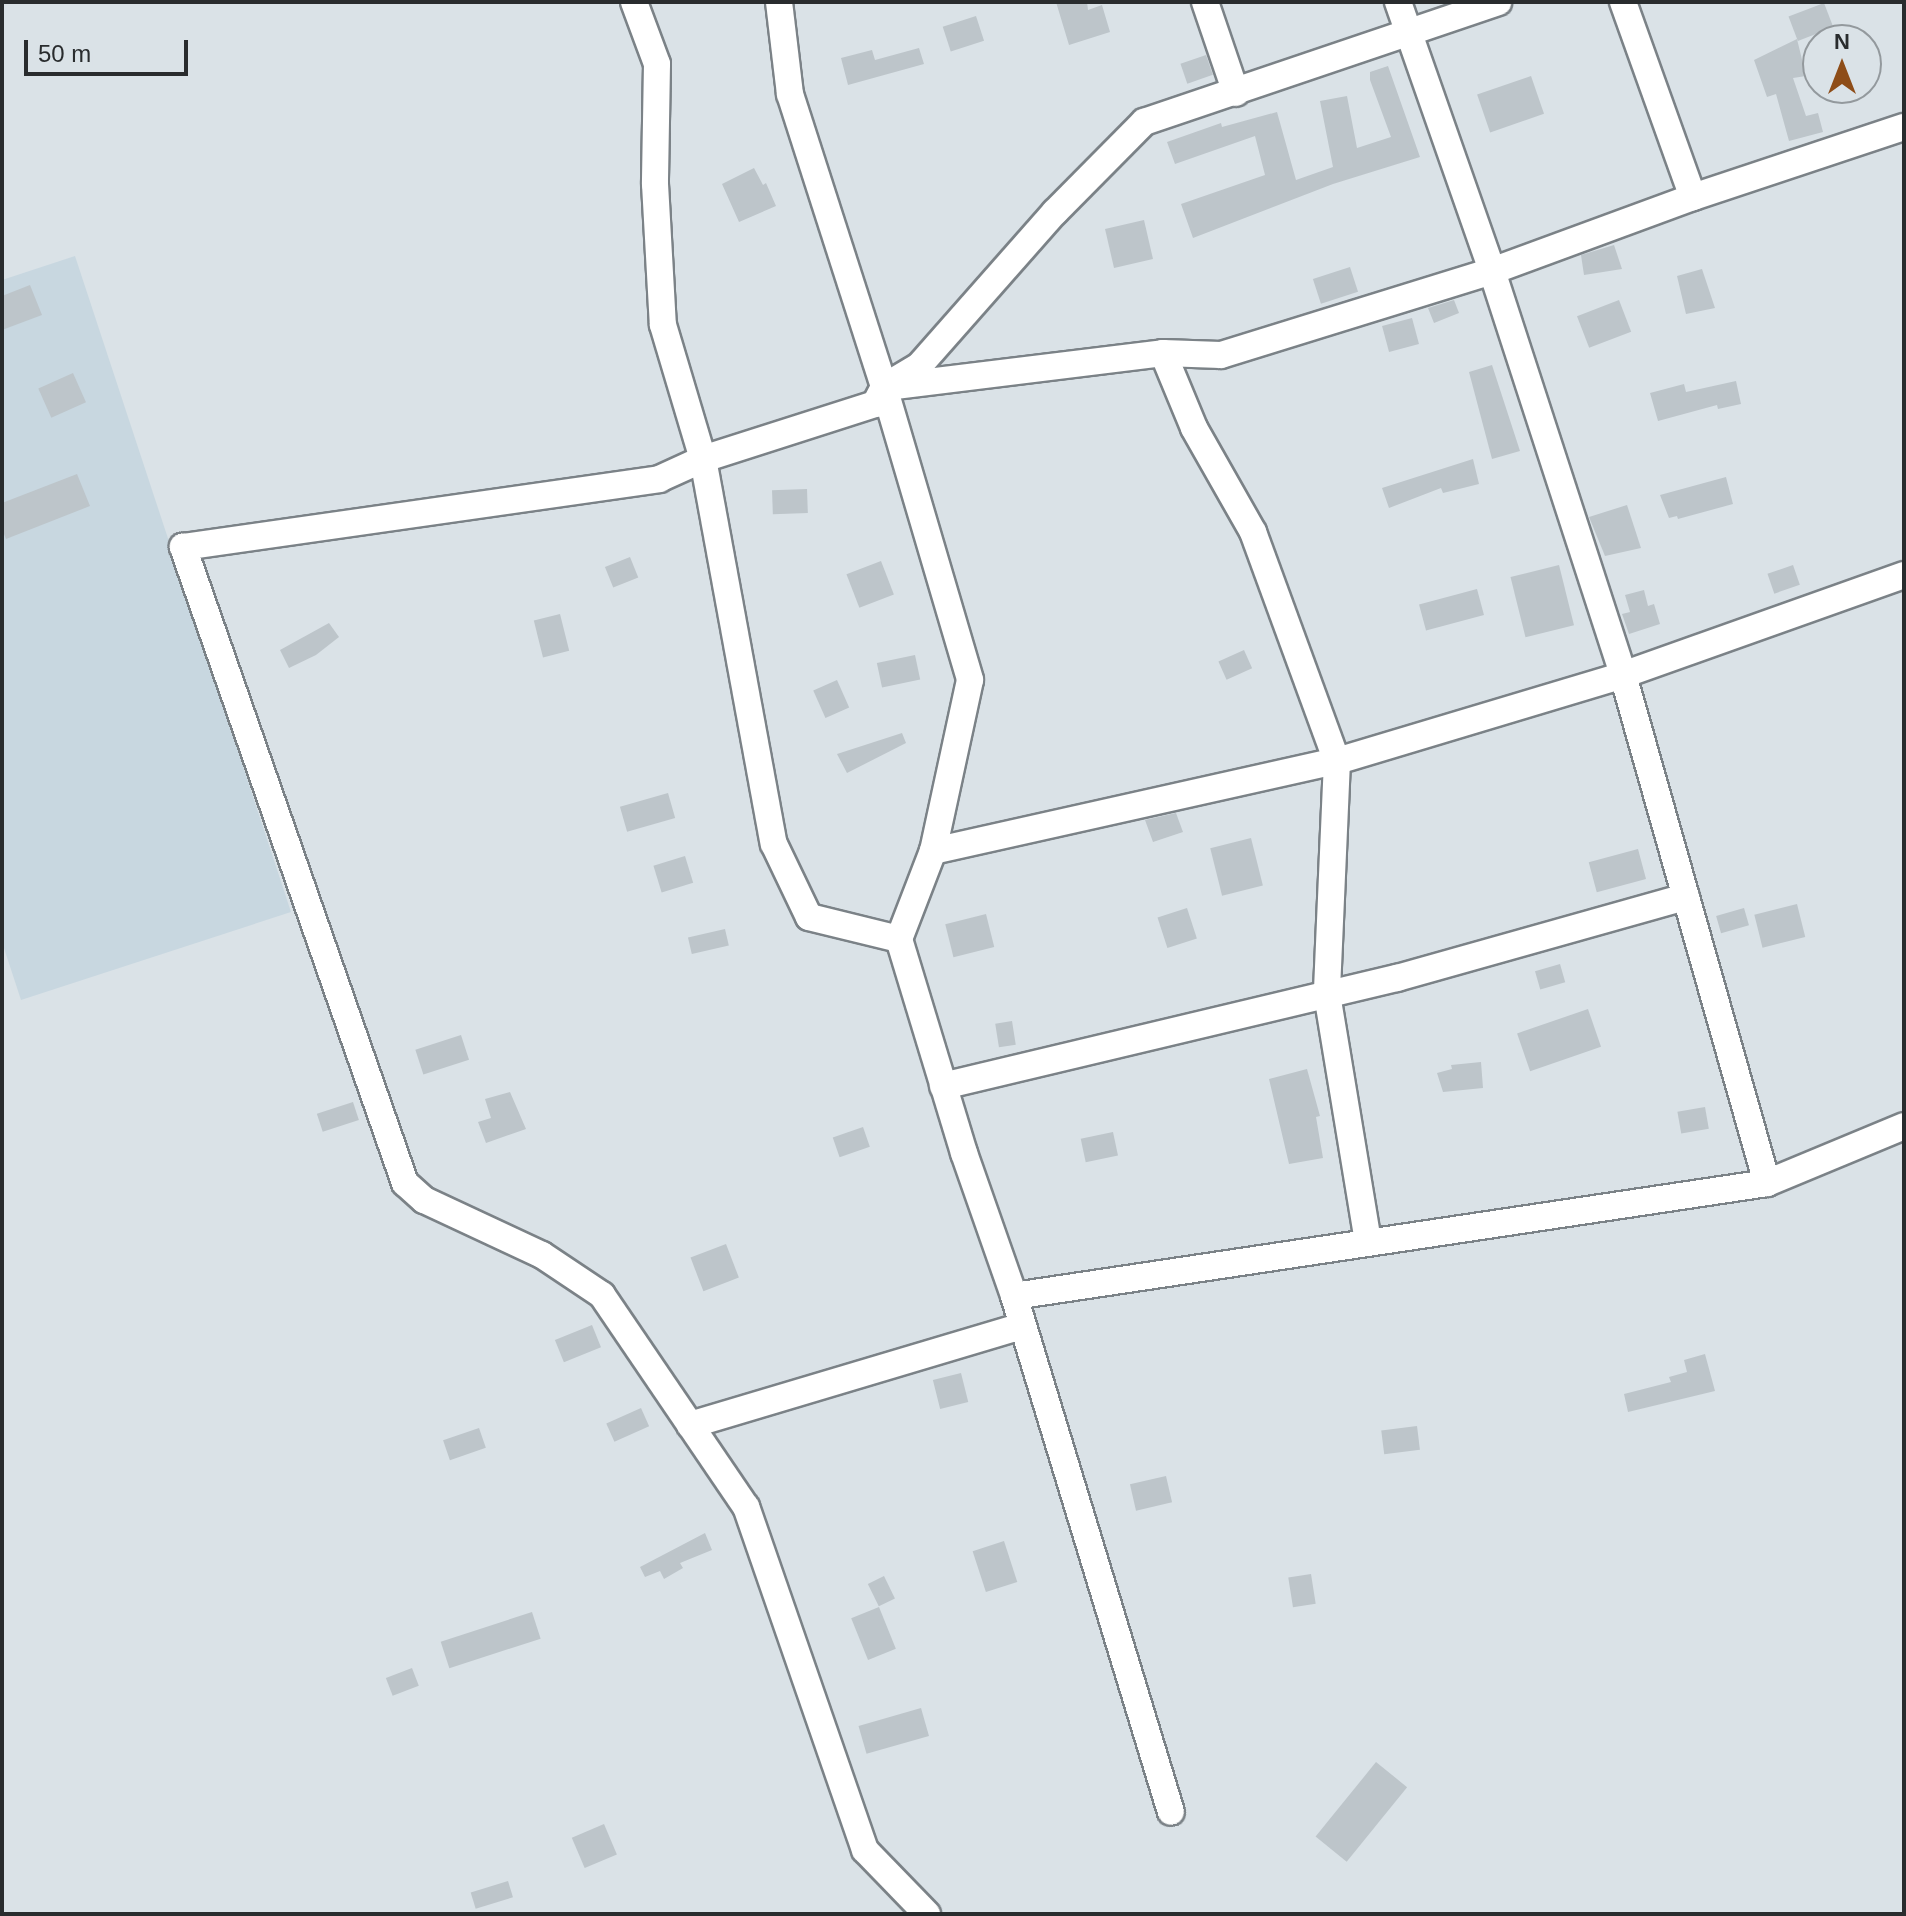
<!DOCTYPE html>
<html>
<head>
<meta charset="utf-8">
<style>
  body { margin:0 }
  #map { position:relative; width:1906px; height:1916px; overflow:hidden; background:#dae2e7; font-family:Helvetica,sans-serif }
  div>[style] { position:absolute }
  .built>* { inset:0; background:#c8d7e0 }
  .building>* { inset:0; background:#bdc5ca; transform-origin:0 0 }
  .roads { filter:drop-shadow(2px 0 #7b8287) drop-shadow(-2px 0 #7b8287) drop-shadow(0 2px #7b8287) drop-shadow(0 -2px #7b8287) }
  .minor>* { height:26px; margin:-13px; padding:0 13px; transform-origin:13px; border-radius:13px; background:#fff }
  span { translate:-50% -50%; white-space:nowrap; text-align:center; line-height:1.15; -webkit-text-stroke:7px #dae2e7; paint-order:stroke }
  .frame { position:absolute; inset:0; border:4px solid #292c2e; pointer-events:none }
  .north { position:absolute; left:1802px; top:24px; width:80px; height:80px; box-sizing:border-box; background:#dae2e7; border:2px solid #93999d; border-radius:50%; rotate:0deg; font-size:22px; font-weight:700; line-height:32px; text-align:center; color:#292c2e }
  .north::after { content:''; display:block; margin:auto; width:28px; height:36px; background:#8e4d18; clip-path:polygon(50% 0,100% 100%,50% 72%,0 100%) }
  .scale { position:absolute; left:24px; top:40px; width:164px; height:36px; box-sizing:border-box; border:4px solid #292c2e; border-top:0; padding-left:10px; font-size:24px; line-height:28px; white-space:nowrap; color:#292c2e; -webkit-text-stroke:6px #dae2e7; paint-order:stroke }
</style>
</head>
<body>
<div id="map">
  <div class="built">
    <i style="clip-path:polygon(75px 256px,291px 912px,21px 1000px,2px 942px,2px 280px)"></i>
  </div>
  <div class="building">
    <i style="clip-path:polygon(1056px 2px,1087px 2px,1088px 10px,1102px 5px,1110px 32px,1069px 45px)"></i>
    <i style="left:1824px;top:3px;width:26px;height:38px;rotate:69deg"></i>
    <i style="left:976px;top:16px;width:26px;height:35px;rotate:72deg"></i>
    <i style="clip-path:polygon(1797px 39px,1806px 76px,1793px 78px,1806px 116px,1818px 113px,1823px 132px,1789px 141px,1776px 94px,1767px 97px,1754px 60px)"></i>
    <i style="clip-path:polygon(919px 48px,924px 64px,848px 85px,841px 58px,872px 50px,875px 60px)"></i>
    <i style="left:1206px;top:55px;width:21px;height:27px;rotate:71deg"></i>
    <i style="clip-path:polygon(1388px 66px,1420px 157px,1333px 184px,1193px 238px,1181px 204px,1265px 175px,1255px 136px,1175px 164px,1167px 142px,1221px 123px,1222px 127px,1277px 112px,1296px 180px,1333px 167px,1320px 101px,1347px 96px,1357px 148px,1391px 137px,1370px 80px,1370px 72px)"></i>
    <i style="left:1531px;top:76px;width:40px;height:57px;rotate:71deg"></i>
    <i style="clip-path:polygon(754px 168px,763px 185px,766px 183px,776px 206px,739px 222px,722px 184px)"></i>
    <i style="left:1144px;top:220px;width:40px;height:40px;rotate:77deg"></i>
    <i style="clip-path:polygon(1614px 245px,1622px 269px,1584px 275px,1581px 255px)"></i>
    <i style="left:1350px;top:267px;width:26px;height:39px;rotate:72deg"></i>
    <i style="clip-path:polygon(1702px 269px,1715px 308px,1686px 314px,1677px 276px)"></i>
    <i style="clip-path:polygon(30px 285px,42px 315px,2px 330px,2px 296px)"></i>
    <i style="clip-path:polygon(1454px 300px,1459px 313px,1434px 323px,1428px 308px)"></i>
    <i style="left:1619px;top:300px;width:34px;height:45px;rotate:69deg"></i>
    <i style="left:1412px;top:318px;width:27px;height:31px;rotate:75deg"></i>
    <i style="clip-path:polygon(1492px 365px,1520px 451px,1492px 459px,1469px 372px)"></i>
    <i style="left:73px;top:373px;width:32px;height:38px;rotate:66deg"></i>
    <i style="clip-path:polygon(1736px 381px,1741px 404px,1718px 409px,1717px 405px,1658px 421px,1650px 393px,1684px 384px,1686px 392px)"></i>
    <i style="clip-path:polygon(1473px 459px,1479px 484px,1443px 493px,1441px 488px,1389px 508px,1382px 488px)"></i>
    <i style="clip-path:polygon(77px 474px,90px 506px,6px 539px,2px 529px,2px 503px)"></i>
    <i style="clip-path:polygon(1726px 477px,1733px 504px,1678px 519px,1677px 516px,1669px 518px,1660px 495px)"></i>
    <i style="left:807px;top:489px;width:24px;height:35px;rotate:88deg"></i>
    <i style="clip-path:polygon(1627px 505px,1641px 548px,1605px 556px,1589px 517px)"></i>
    <i style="left:630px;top:557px;width:22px;height:27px;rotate:68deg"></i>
    <i style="left:881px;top:561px;width:36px;height:37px;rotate:69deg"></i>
    <i style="left:1559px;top:565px;width:62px;height:50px;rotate:76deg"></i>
    <i style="left:1793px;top:565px;width:21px;height:27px;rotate:71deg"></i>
    <i style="left:1477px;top:589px;width:27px;height:60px;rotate:75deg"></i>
    <i style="clip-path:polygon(1644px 590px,1648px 606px,1654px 604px,1660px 624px,1629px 634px,1622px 614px,1630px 612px,1625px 595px)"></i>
    <i style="left:560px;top:614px;width:38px;height:27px;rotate:76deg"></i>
    <i style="clip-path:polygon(329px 623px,339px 637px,316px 655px,289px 668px,280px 650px)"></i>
    <i style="left:1244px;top:650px;width:20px;height:28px;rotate:66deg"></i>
    <i style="left:915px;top:655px;width:25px;height:39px;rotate:78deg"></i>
    <i style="left:837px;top:680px;width:30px;height:26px;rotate:66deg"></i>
    <i style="clip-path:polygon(902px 733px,906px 743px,847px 773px,837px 754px)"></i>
    <i style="left:668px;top:793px;width:26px;height:50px;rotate:74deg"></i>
    <i style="clip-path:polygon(1176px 813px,1183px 832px,1153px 842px,1145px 820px)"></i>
    <i style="left:1251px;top:838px;width:49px;height:42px;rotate:76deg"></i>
    <i style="left:1638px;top:849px;width:31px;height:51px;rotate:75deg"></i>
    <i style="left:685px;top:856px;width:28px;height:33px;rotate:73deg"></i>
    <i style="left:1797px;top:904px;width:34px;height:44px;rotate:76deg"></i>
    <i style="left:1187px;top:908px;width:32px;height:31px;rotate:72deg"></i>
    <i style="left:1744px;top:908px;width:18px;height:29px;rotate:74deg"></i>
    <i style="left:986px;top:914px;width:34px;height:42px;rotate:76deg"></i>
    <i style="left:725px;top:929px;width:17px;height:38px;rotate:77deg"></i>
    <i style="left:1560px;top:964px;width:19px;height:26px;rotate:74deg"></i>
    <i style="left:1588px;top:1009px;width:40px;height:75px;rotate:71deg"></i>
    <i style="left:1012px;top:1021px;width:24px;height:17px;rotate:81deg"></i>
    <i style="left:461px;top:1035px;width:26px;height:48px;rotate:72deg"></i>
    <i style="clip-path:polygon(1481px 1062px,1483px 1088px,1443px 1092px,1437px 1073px,1452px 1069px,1451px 1065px)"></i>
    <i style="clip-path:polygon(1307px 1069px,1320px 1116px,1316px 1117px,1323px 1158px,1289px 1164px,1269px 1079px)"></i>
    <i style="clip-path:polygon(510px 1092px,526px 1129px,486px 1143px,478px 1122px,491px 1118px,485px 1099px)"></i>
    <i style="left:353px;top:1102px;width:19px;height:38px;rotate:72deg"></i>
    <i style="left:1705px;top:1107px;width:22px;height:28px;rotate:80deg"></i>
    <i style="left:863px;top:1127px;width:21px;height:32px;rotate:71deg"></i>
    <i style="left:1113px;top:1132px;width:24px;height:33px;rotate:78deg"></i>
    <i style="left:726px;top:1244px;width:36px;height:38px;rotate:69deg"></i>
    <i style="left:592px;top:1325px;width:24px;height:40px;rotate:68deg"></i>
    <i style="clip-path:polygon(1705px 1354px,1715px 1391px,1628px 1412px,1624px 1394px,1671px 1382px,1669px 1377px,1687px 1372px,1684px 1360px)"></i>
    <i style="left:961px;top:1373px;width:30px;height:29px;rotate:76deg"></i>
    <i style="left:641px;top:1408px;width:20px;height:38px;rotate:66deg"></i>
    <i style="left:1417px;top:1426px;width:24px;height:36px;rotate:83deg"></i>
    <i style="left:479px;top:1428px;width:21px;height:38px;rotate:71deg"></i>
    <i style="left:1166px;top:1476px;width:27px;height:37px;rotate:77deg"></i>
    <i style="clip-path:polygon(705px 1533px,712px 1550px,680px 1563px,683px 1568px,664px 1579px,660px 1571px,645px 1577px,640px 1567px)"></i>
    <i style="left:1004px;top:1541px;width:43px;height:33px;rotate:72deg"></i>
    <i style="left:1311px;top:1574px;width:30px;height:23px;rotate:81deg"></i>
    <i style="left:884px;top:1576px;width:25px;height:18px;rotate:64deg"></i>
    <i style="left:879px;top:1607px;width:45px;height:30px;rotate:68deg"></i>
    <i style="left:532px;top:1612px;width:28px;height:96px;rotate:72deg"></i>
    <i style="left:412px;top:1668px;width:19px;height:28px;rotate:69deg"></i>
    <i style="left:921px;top:1708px;width:29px;height:65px;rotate:74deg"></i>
    <i style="left:1376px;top:1762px;width:40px;height:96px;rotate:39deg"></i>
    <i style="left:604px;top:1824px;width:33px;height:35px;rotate:67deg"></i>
    <i style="left:508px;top:1881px;width:17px;height:39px;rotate:73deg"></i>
  </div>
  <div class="roads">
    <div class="minor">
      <i style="left:634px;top:2px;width:66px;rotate:69.6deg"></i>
      <i style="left:657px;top:64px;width:120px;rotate:91deg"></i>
      <i style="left:655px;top:184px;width:141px;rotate:86.8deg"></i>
      <i style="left:663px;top:325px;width:140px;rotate:73.4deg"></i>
      <i style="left:703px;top:459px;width:391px;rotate:79.6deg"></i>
      <i style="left:774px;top:844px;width:81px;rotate:64.4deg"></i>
      <i style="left:809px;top:917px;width:93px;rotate:13.7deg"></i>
      <i style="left:899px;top:939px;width:224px;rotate:73.1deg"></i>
      <i style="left:964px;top:1153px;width:151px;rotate:70.7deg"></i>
      <i style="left:1014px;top:1296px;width:539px;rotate:73.08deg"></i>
      <i style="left:779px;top:2px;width:93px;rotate:83.2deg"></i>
      <i style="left:790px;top:94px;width:308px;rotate:72.2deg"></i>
      <i style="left:884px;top:387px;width:305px;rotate:73.6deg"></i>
      <i style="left:970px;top:680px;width:175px;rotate:102.2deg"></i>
      <i style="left:1205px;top:2px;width:96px;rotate:71.2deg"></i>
      <i style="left:1398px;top:2px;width:285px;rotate:70.7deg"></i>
      <i style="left:1492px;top:271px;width:425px;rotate:72deg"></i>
      <i style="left:1623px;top:675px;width:528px;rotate:74.17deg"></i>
      <i style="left:1623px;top:2px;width:207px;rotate:70.3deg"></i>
      <i style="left:1163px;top:353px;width:81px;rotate:67.5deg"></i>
      <i style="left:1194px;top:428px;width:120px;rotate:60.4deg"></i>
      <i style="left:1253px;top:532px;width:244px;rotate:69.9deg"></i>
      <i style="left:1337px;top:761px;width:233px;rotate:92.5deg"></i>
      <i style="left:1327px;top:994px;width:252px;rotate:80.6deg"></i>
      <i style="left:895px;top:386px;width:270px;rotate:-7deg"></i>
      <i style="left:1163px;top:353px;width:58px;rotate:2deg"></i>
      <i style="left:1221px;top:355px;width:284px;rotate:-17.2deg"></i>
      <i style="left:1492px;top:271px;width:214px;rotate:-20.2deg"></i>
      <i style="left:1693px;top:197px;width:222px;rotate:-18.4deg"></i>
      <i style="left:899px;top:939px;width:94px;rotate:-68.9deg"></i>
      <i style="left:933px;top:851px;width:414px;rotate:-12.6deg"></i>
      <i style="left:1337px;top:761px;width:299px;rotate:-16.7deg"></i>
      <i style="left:1623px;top:675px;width:298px;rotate:-19.6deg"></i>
      <i style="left:943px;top:1086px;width:467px;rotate:-13.4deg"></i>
      <i style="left:1397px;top:978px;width:300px;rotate:-15.7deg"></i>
      <i style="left:1014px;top:1296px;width:761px;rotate:-8.53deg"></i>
      <i style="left:1767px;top:1183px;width:148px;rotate:-22.6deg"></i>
      <i style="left:690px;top:1425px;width:347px;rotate:-16.6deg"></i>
      <i style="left:927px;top:1914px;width:89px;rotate:-134.1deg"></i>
      <i style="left:865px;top:1850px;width:363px;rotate:-109.1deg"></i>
      <i style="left:746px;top:1507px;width:256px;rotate:-124.2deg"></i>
      <i style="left:602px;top:1295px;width:72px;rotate:-146.3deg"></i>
      <i style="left:542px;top:1255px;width:130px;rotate:-155deg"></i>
      <i style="left:424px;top:1200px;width:25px;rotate:-138deg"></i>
      <i style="left:405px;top:1183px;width:674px;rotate:-109.24deg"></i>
      <i style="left:183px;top:547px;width:481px;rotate:-8.1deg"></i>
      <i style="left:659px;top:479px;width:48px;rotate:-24.4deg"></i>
      <i style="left:703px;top:459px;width:181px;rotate:-17.7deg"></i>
      <i style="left:875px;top:404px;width:19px;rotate:-62deg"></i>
      <i style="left:884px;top:387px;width:41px;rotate:-31deg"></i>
      <i style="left:919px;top:366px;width:205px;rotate:-48.6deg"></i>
      <i style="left:1055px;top:212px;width:127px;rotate:-45.3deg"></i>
      <i style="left:1144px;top:122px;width:374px;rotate:-18.7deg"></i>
    </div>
  </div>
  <div class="frame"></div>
  <div class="north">N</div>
  <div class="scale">50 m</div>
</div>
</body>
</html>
